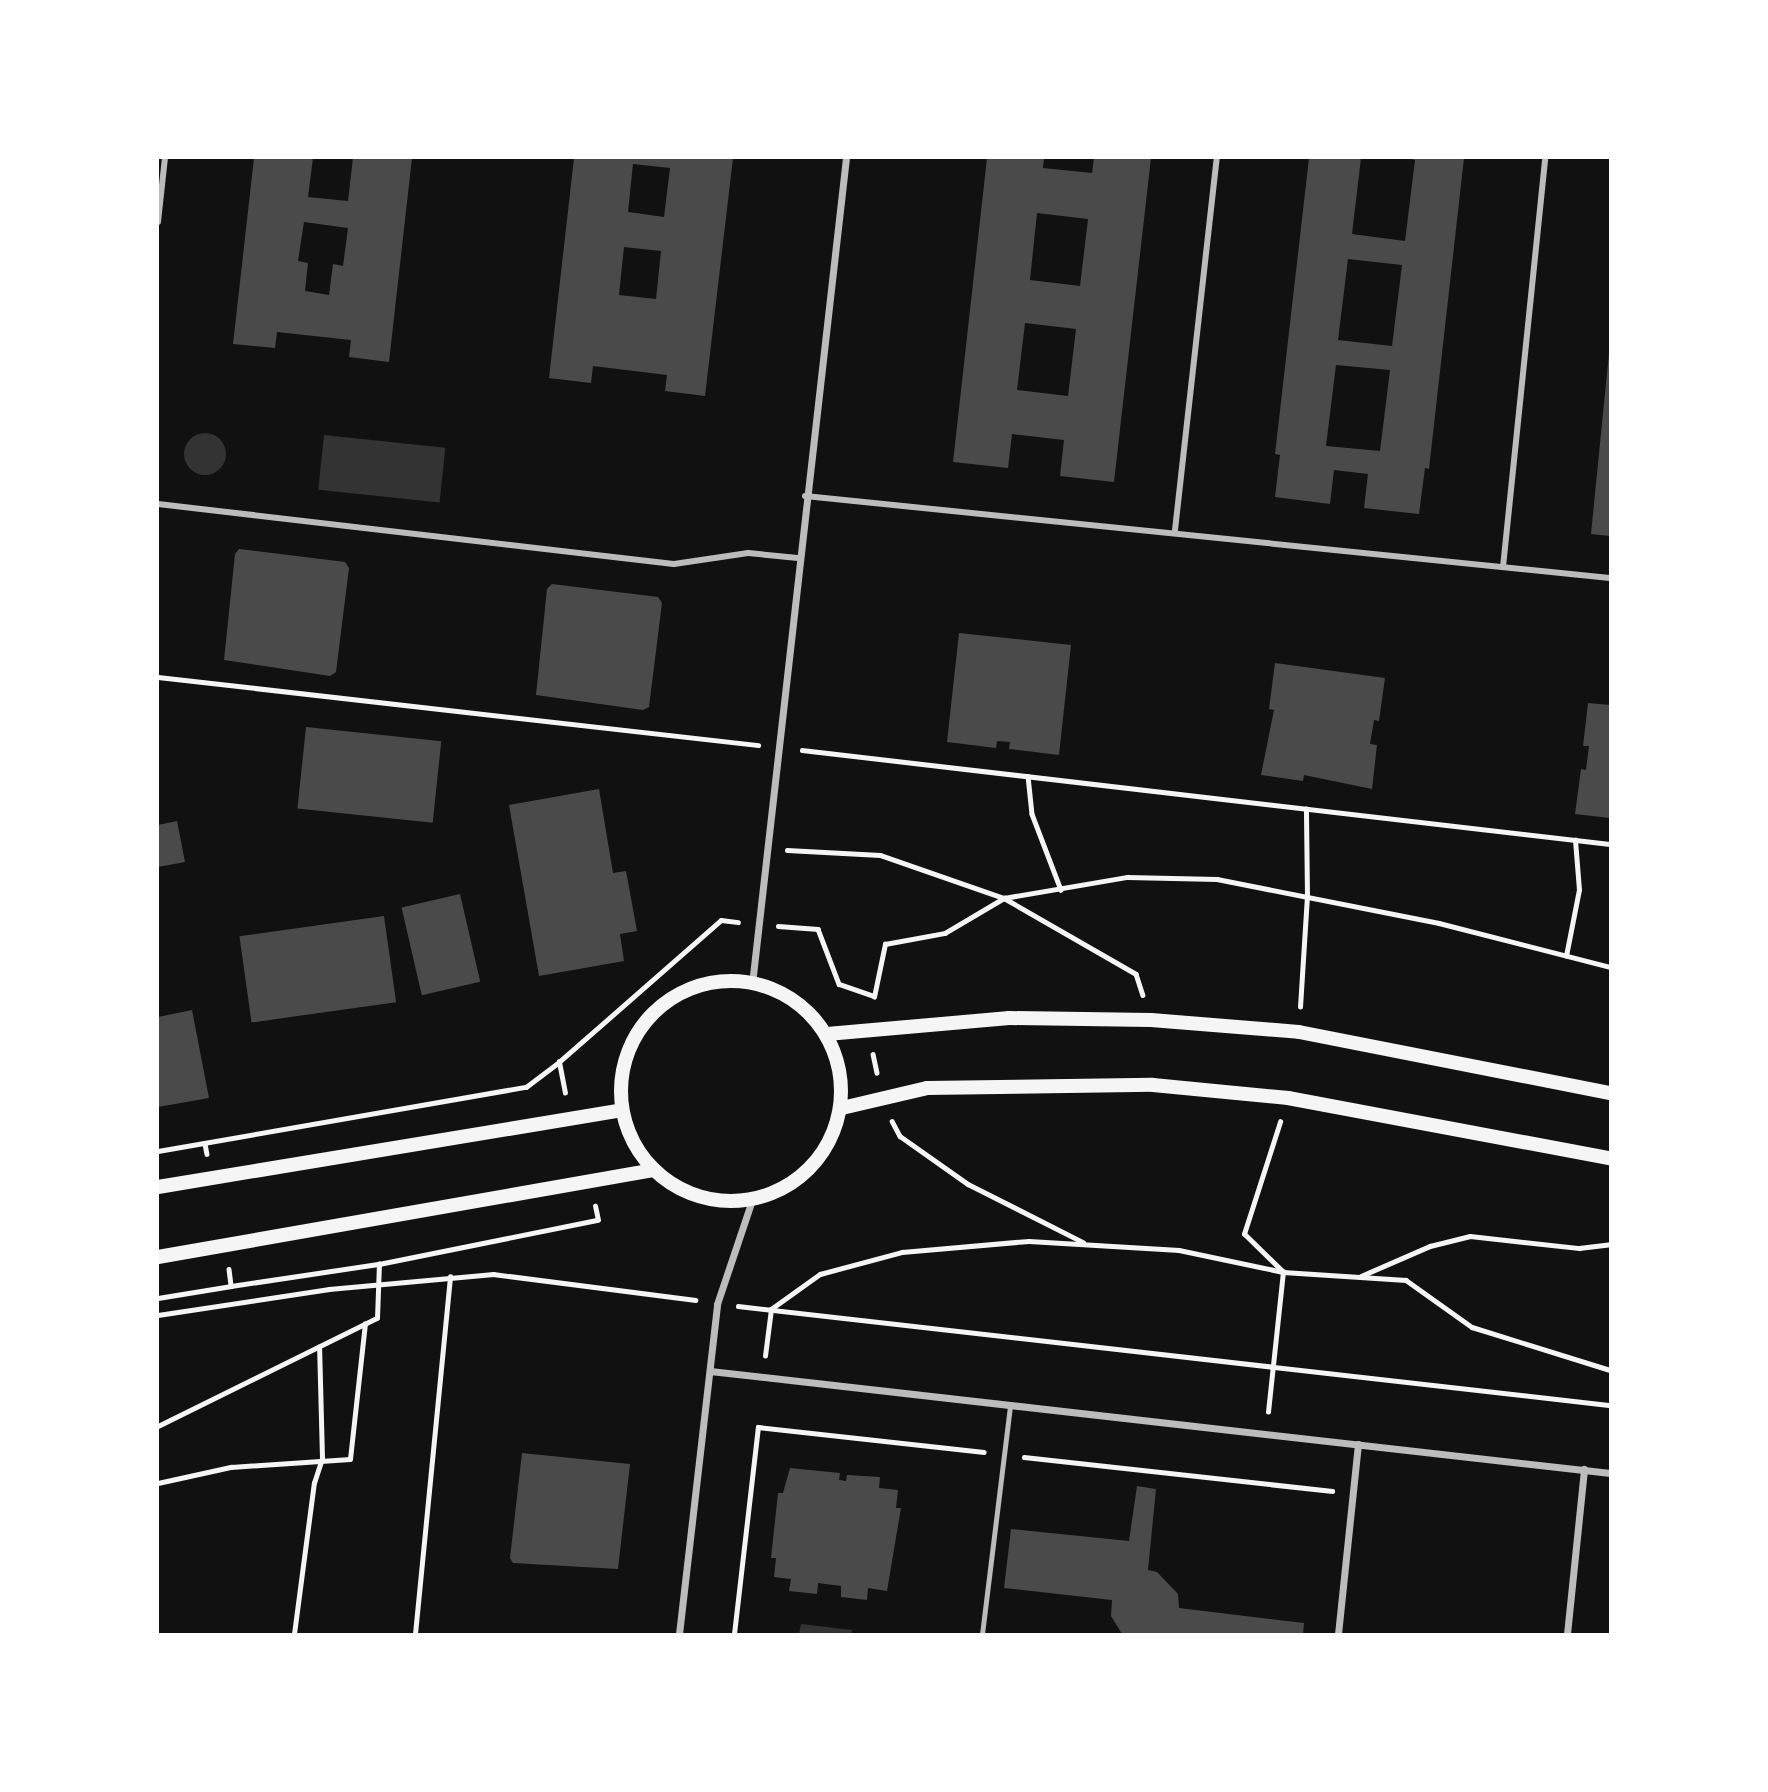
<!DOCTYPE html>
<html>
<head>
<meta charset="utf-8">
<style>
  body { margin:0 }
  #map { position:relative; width:1768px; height:1792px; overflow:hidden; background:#111; font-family:"Varela Round",sans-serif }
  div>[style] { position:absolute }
  .water>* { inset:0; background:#333; transform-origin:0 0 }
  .round { border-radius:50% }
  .building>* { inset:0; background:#4a4a4a; transform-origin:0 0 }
  .path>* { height:4.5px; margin:-2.25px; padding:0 2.25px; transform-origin:2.25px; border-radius:2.25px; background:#f5f5f5 }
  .service>* { height:5px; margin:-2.5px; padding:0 2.5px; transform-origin:2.5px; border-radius:2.5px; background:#bcbcbc }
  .pedestrian>* { height:6px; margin:-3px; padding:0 3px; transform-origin:3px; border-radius:3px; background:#bcbcbc }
  .minor>* { height:7px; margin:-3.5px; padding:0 3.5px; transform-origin:3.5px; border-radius:3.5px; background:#bcbcbc }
  .secondary>* { height:14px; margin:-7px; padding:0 7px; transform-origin:7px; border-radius:7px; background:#f5f5f5 }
  .secondary>.ring { margin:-7px; padding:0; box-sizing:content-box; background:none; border:14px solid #f5f5f5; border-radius:50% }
  span { translate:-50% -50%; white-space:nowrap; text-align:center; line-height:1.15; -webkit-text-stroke:5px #fff; paint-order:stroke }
  .frame { position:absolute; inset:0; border:159px solid #fff; pointer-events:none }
</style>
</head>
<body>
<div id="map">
  <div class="water">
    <i class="round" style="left:184px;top:433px;width:42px;height:42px"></i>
    <i style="left:324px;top:435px;width:122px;height:55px;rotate:6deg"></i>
    <i style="clip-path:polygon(801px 1624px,852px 1630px,851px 1634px,799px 1634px)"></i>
  </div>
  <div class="building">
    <i style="clip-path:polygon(evenodd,254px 158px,313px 158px,308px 197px,348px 201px,353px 158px,412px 158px,389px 362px,349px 357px,351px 340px,277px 332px,275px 348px,233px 344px,254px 158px,304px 222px,348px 228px,343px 266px,333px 264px,329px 295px,305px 291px,308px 263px,298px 261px,304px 222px)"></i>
    <i style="clip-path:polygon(evenodd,574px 158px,733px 158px,705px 396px,665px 391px,667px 375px,593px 366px,591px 383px,549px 378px,574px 158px,633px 164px,670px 168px,664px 217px,628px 212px,633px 164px,574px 158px,624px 247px,661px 251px,656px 299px,619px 295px,624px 247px)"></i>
    <i style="clip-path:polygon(evenodd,987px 158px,1044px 158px,1043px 168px,1092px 173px,1094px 158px,1151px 158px,1114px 482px,1060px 476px,1064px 440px,1012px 434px,1008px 468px,953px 462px,987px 158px,1037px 213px,1088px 219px,1080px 286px,1030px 280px,1037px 213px,987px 158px,1025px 323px,1076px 329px,1068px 396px,1017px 390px,1025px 323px)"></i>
    <i style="clip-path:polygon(evenodd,1309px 158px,1361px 158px,1352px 234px,1405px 241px,1415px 160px,1409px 158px,1464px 158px,1429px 469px,1425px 468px,1419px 514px,1364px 508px,1368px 474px,1334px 470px,1330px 504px,1275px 497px,1280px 455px,1275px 454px,1309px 158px,1348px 259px,1402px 265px,1392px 346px,1338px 340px,1348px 259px,1309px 158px,1336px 365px,1390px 370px,1380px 451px,1326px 446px,1336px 365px)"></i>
    <i style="clip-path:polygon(1610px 343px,1610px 536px,1591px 534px)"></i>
    <i style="clip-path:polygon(239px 549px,345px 562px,349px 568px,336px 672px,330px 676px,224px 660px,235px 554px)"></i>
    <i style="clip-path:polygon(552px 584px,658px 597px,662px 603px,649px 707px,643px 710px,536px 695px,547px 589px)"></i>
    <i style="clip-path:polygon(959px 633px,1071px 645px,1059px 755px,1009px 749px,1010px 742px,997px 741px,996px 748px,947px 742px)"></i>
    <i style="clip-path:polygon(1275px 663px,1385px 678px,1379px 721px,1374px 720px,1370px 744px,1377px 745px,1372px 789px,1304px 775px,1303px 781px,1261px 775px,1274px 710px,1269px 709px)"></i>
    <i style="clip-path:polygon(1588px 703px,1610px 705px,1610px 818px,1575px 814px,1581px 769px,1586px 770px,1589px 746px,1583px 746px)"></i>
    <i style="left:306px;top:727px;width:136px;height:82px;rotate:6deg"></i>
    <i style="clip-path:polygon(599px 789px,613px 873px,626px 871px,637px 931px,620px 934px,624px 961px,539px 976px,509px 805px)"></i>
    <i style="clip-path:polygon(177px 821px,185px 862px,158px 867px,158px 825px)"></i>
    <i style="left:460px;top:894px;width:90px;height:60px;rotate:77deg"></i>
    <i style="left:384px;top:916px;width:87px;height:146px;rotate:82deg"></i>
    <i style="clip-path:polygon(192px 1010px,209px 1098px,158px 1107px,158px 1017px)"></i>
    <i style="clip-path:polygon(522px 1453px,630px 1464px,618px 1569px,513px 1563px,510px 1558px)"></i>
    <i style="clip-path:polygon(790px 1468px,840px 1473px,839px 1480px,846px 1481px,847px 1475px,880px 1477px,879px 1488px,898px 1490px,896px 1508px,901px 1508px,887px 1591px,868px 1588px,867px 1600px,841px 1597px,841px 1586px,818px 1583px,817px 1594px,789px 1591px,791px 1579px,774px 1577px,776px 1558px,771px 1558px,778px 1493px,783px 1493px)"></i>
    <i style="clip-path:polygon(1137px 1486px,1156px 1489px,1148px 1570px,1157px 1572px,1178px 1594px,1179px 1608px,1304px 1623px,1303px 1634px,1122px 1634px,1111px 1616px,1112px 1600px,1004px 1588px,1011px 1529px,1129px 1541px)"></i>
  </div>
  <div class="path">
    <i style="left:158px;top:677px;width:604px;rotate:6.47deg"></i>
    <i style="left:802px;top:750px;width:813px;rotate:6.64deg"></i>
    <i style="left:1028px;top:776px;width:38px;rotate:84deg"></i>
    <i style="left:1032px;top:814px;width:81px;rotate:69.1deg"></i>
    <i style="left:787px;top:850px;width:93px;rotate:3.1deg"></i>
    <i style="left:880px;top:855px;width:131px;rotate:19.1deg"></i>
    <i style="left:1004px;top:898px;width:125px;rotate:-9.7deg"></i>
    <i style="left:1127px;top:877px;width:90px;rotate:1.3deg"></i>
    <i style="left:1217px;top:879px;width:226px;rotate:11.2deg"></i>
    <i style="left:1439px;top:923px;width:177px;rotate:14.4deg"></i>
    <i style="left:778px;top:926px;width:40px;rotate:4.3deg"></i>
    <i style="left:818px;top:929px;width:59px;rotate:69.1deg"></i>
    <i style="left:839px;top:984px;width:37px;rotate:19deg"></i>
    <i style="left:1566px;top:956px;width:67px;rotate:-78.9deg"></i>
    <i style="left:1579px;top:890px;width:50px;rotate:-94.6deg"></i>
    <i style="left:874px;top:997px;width:54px;rotate:-78.3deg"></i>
    <i style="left:885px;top:944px;width:61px;rotate:-10.4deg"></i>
    <i style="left:945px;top:933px;width:69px;rotate:-30.7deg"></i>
    <i style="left:1004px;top:898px;width:152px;rotate:29.9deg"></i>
    <i style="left:1136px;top:974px;width:22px;rotate:72deg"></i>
    <i style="left:1300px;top:1007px;width:111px;rotate:-86.4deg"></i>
    <i style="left:1307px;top:896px;width:87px;rotate:-90.7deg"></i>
    <i style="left:873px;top:1054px;width:19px;rotate:78deg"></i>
    <i style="left:565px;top:1093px;width:32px;rotate:-101deg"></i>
    <i style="left:559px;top:1062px;width:215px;rotate:-41.2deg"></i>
    <i style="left:721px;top:920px;width:17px;rotate:7deg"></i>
    <i style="left:892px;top:1121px;width:17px;rotate:62deg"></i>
    <i style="left:900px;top:1136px;width:83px;rotate:35.2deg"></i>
    <i style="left:968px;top:1184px;width:129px;rotate:26.8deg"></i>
    <i style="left:205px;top:1144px;width:10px;rotate:79deg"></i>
    <i style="left:158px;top:1151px;width:374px;rotate:-9.9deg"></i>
    <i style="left:526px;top:1087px;width:41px;rotate:-37.1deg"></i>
    <i style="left:229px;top:1269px;width:17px;rotate:83deg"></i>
    <i style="left:231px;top:1286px;width:150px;rotate:-8.5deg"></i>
    <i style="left:379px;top:1264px;width:223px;rotate:-11.4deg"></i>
    <i style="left:598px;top:1220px;width:14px;rotate:-102deg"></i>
    <i style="left:1361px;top:1276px;width:75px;rotate:-23.5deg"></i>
    <i style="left:1430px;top:1246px;width:41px;rotate:-14deg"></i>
    <i style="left:1470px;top:1236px;width:110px;rotate:6.3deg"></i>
    <i style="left:1579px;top:1248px;width:31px;rotate:-7deg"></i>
    <i style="left:158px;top:1298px;width:74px;rotate:-9.3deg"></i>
    <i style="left:738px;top:1306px;width:878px;rotate:6.48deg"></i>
    <i style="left:158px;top:1315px;width:173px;rotate:-8.6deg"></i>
    <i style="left:329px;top:1289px;width:165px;rotate:-5.2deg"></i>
    <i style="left:493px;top:1274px;width:204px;rotate:7.3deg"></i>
    <i style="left:765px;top:1356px;width:47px;rotate:-82.7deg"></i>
    <i style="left:771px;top:1309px;width:60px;rotate:-35.5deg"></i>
    <i style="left:820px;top:1274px;width:85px;rotate:-15deg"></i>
    <i style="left:902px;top:1252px;width:127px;rotate:-5deg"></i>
    <i style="left:1029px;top:1241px;width:150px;rotate:3.4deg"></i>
    <i style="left:1179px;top:1250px;width:106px;rotate:11.9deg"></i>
    <i style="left:1283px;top:1272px;width:123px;rotate:3.7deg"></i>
    <i style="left:1406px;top:1280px;width:81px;rotate:35.5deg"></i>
    <i style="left:1472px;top:1327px;width:145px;rotate:17.3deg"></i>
    <i style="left:1268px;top:1412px;width:141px;rotate:-83.9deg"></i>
    <i style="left:1283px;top:1272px;width:54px;rotate:-135.7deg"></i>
    <i style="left:1244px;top:1234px;width:118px;rotate:-72.2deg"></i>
    <i style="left:158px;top:1426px;width:244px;rotate:-26.3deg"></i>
    <i style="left:377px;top:1318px;width:54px;rotate:-87.9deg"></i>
    <i style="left:1024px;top:1457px;width:310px;rotate:6.3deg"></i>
    <i style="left:158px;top:1483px;width:75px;rotate:-12.4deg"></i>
    <i style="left:231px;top:1467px;width:119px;rotate:-3.8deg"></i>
    <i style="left:350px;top:1459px;width:136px;rotate:-83.7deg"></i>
    <i style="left:294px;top:1634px;width:152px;rotate:-82.5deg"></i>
    <i style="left:314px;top:1483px;width:26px;rotate:-72deg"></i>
    <i style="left:322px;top:1458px;width:111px;rotate:-91.5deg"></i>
    <i style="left:415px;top:1634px;width:359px;rotate:-84.4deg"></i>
    <i style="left:734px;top:1634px;width:208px;rotate:-83.4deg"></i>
    <i style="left:758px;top:1427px;width:227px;rotate:6.3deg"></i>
  </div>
  <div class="service">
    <i style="left:982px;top:1634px;width:231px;rotate:-83deg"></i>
  </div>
  <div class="pedestrian">
    <i style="left:158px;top:222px;width:64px;rotate:-83.8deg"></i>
    <i style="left:805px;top:496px;width:809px;rotate:5.82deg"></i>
    <i style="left:158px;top:504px;width:519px;rotate:6.63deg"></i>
    <i style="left:674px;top:564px;width:75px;rotate:-8.5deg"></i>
    <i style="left:748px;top:553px;width:50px;rotate:5.7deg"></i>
    <i style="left:1175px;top:530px;width:374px;rotate:-83.6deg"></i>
    <i style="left:1503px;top:567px;width:411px;rotate:-84.1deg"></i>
  </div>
  <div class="minor">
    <i style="left:752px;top:984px;width:831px;rotate:-83.51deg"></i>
    <i style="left:710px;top:1371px;width:906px;rotate:6.47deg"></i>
    <i style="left:679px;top:1634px;width:332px;rotate:-83.4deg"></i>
    <i style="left:717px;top:1304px;width:110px;rotate:-71.4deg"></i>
    <i style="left:1338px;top:1634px;width:191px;rotate:-84deg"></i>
    <i style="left:1567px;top:1634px;width:166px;rotate:-84.1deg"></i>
  </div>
  <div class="secondary">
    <i class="ring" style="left:621px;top:981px;width:206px;height:206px"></i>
    <i style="left:827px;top:1034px;width:183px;rotate:-5deg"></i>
    <i style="left:1009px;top:1018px;width:142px;rotate:0.8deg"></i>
    <i style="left:1151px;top:1020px;width:148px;rotate:4.6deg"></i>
    <i style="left:1299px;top:1032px;width:317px;rotate:11.1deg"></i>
    <i style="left:842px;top:1108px;width:87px;rotate:-13.2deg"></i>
    <i style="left:927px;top:1088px;width:226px;rotate:-0.8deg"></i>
    <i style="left:1153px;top:1085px;width:136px;rotate:5.5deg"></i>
    <i style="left:1288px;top:1098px;width:328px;rotate:10.6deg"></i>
    <i style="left:158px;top:1187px;width:469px;rotate:-9.4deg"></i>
    <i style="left:158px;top:1257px;width:504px;rotate:-9.95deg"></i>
  </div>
  <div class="frame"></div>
</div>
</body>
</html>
